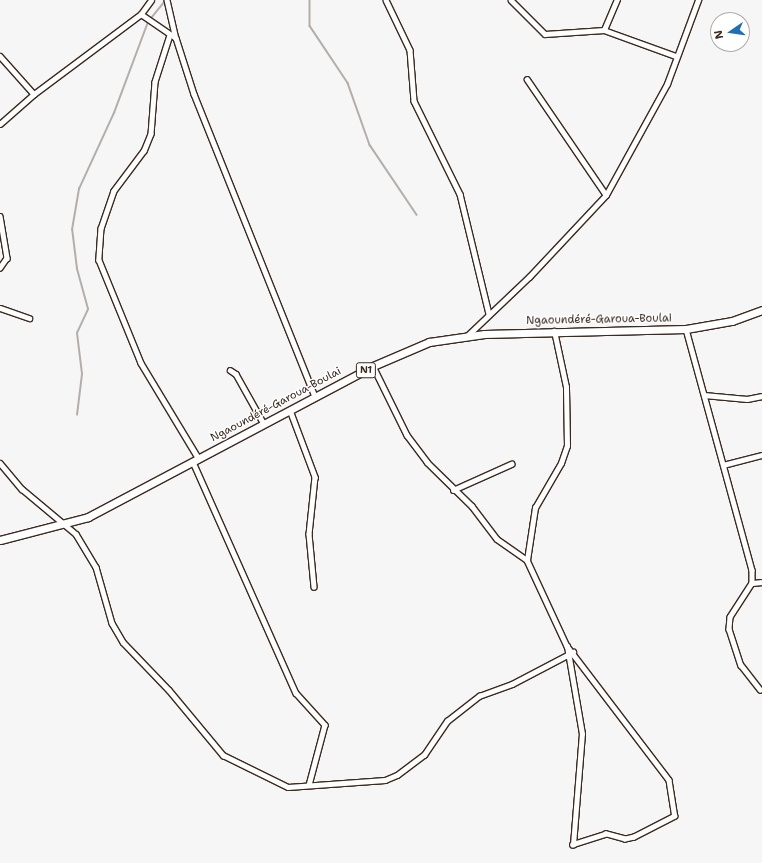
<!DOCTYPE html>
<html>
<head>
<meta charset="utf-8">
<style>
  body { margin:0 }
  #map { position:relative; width:762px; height:863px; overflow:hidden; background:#f7f6f6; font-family:"Shantell Sans",sans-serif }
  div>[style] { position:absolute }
  .stream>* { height:1.5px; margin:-0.75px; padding:0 0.75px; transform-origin:0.75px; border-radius:0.75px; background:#b4aeaa }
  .roads { filter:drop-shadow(1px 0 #3b2a1e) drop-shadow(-1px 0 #3b2a1e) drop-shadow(0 1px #3b2a1e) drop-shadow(0 -1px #3b2a1e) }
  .minor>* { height:4.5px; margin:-2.25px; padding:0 2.25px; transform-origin:2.25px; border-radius:2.25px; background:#fff }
  .trunk>* { height:7px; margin:-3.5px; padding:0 3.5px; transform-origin:3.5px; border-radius:3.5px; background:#fff }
  span { translate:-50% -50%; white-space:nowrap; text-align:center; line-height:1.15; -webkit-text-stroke:3px #fff; paint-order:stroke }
  .shield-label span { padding:1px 3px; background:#fff; border:1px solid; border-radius:3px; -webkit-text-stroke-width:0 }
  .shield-label { font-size:10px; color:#3b2a1e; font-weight:700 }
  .street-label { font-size:11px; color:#3b2a1e }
  .north { position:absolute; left:710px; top:12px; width:40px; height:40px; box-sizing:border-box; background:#fff; border:1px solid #b1aaa5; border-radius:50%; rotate:257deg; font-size:11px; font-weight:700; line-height:16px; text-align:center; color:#3b2a1e }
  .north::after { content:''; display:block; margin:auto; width:14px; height:18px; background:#1f6fb2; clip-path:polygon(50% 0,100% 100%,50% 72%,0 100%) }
</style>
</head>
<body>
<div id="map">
  <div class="stream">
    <i style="left:310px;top:0;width:26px;rotate:90deg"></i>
    <i style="left:310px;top:26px;width:69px;rotate:56.3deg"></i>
    <i style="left:348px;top:83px;width:66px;rotate:70.5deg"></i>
    <i style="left:370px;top:145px;width:84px;rotate:56.1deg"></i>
    <i style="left:77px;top:415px;width:41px;rotate:-83deg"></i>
    <i style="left:82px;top:374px;width:41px;rotate:-97deg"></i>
    <i style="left:77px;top:333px;width:26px;rotate:-65deg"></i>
    <i style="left:88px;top:309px;width:41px;rotate:-105.4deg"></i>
    <i style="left:77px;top:269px;width:39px;rotate:-97deg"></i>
    <i style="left:72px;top:230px;width:42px;rotate:-80.3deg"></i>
    <i style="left:79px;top:189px;width:84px;rotate:-65.3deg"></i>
    <i style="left:114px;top:113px;width:97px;rotate:-69.5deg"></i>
    <i style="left:148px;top:22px;width:26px;rotate:-51deg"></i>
  </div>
  <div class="roads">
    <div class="minor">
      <i style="left:167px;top:0;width:39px;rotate:77deg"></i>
      <i style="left:386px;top:0;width:55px;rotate:64.4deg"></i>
      <i style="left:410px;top:50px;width:51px;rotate:85.5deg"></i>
      <i style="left:414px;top:101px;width:104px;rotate:63.7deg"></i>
      <i style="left:460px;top:194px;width:123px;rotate:76.4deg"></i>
      <i style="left:511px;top:0;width:48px;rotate:45deg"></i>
      <i style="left:545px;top:34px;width:59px;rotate:-3.9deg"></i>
      <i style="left:604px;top:30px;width:77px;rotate:19.9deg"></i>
      <i style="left:141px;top:14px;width:17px;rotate:-54deg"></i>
      <i style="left:604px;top:30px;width:33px;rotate:-67deg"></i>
      <i style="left:170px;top:35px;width:49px;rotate:107.7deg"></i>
      <i style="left:155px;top:82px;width:52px;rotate:94.4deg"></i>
      <i style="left:151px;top:134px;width:18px;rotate:112deg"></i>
      <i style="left:144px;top:151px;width:50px;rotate:126.9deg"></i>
      <i style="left:114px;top:191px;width:39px;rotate:109deg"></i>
      <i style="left:101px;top:228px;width:32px;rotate:94deg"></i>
      <i style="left:99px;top:260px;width:111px;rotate:67.8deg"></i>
      <i style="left:141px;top:363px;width:112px;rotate:58.9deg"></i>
      <i style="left:0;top:56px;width:51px;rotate:48.2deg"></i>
      <i style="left:527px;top:79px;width:140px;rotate:55.7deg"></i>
      <i style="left:0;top:124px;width:45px;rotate:-41.4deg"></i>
      <i style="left:34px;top:94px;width:134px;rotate:-36.8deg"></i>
      <i style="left:141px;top:14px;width:42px;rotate:34.4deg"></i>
      <i style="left:176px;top:38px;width:59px;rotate:72.2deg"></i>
      <i style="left:194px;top:94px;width:326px;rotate:68.2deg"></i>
      <i style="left:0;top:216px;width:43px;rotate:80.5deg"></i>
      <i style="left:7px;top:258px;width:12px;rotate:125deg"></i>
      <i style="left:0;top:308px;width:31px;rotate:19deg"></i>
      <i style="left:686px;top:329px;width:250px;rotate:74.7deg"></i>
      <i style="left:752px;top:570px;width:13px;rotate:90deg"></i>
      <i style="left:752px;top:583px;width:40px;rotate:122.9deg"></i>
      <i style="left:730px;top:617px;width:12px;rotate:95deg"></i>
      <i style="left:729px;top:629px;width:38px;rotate:72deg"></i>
      <i style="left:741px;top:665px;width:31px;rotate:52deg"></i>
      <i style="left:467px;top:336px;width:86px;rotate:-43.6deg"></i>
      <i style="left:529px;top:277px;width:112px;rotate:-46.8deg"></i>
      <i style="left:606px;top:195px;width:127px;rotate:-61.2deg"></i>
      <i style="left:667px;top:84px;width:90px;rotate:-69.7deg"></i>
      <i style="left:373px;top:366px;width:77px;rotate:63.8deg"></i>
      <i style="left:407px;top:435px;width:34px;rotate:53deg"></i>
      <i style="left:427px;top:462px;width:63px;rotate:44.4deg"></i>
      <i style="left:472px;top:506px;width:41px;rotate:52.9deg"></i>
      <i style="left:497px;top:539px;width:37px;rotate:35deg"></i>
      <i style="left:527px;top:560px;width:53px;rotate:-81.3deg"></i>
      <i style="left:535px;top:508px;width:52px;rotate:-60deg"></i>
      <i style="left:561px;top:463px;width:18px;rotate:-71deg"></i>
      <i style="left:567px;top:446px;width:59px;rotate:-91deg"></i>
      <i style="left:566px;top:387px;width:57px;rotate:-102.1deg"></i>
      <i style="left:230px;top:370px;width:7px;rotate:34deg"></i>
      <i style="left:236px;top:374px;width:57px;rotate:60.8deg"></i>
      <i style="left:704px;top:395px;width:43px;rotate:5.3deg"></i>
      <i style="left:747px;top:399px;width:15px;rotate:-11deg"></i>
      <i style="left:290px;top:410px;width:72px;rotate:69.5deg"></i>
      <i style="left:315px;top:477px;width:57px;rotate:96deg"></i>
      <i style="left:309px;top:534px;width:53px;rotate:84.6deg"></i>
      <i style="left:193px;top:462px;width:253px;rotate:66deg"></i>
      <i style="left:296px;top:693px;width:43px;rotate:47.8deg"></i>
      <i style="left:325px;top:725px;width:62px;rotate:104.9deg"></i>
      <i style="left:0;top:463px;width:34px;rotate:50deg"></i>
      <i style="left:22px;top:489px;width:70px;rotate:39.8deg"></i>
      <i style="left:76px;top:534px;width:39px;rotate:59deg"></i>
      <i style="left:96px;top:567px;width:58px;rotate:74.1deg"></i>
      <i style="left:112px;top:623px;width:22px;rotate:60deg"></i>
      <i style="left:123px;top:642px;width:66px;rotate:46.2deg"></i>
      <i style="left:169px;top:690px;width:85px;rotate:50.3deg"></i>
      <i style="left:223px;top:755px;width:72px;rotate:26.2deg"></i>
      <i style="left:288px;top:787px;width:97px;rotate:-4.1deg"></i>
      <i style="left:385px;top:780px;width:13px;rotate:-23deg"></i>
      <i style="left:397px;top:775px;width:34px;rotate:-37deg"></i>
      <i style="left:424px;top:755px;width:41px;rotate:-55.9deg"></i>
      <i style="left:447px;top:721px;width:41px;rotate:-38deg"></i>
      <i style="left:479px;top:696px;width:35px;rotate:-20deg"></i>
      <i style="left:512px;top:684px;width:69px;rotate:-27.7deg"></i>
      <i style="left:723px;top:465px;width:40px;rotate:-14.4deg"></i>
      <i style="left:453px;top:490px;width:64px;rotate:-24.1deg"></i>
      <i style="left:527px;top:560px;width:95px;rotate:65.1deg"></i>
      <i style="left:567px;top:646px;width:168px;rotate:52.7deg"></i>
      <i style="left:669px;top:780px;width:36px;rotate:81deg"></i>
      <i style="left:675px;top:816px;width:46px;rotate:152.9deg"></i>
      <i style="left:634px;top:837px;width:9px;rotate:167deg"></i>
      <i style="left:625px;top:839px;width:20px;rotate:-165deg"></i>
      <i style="left:606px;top:834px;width:35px;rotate:162deg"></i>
      <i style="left:573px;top:845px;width:111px;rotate:-85.4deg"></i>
      <i style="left:582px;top:734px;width:89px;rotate:-99.7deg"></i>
      <i style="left:752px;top:583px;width:10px;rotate:-6deg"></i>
    </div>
    <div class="trunk">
      <i style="left:0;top:540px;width:91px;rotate:-14.6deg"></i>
      <i style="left:88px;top:517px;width:323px;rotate:-27.9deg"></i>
      <i style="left:373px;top:366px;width:61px;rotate:-23.2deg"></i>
      <i style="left:429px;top:342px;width:56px;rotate:-8.3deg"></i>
      <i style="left:484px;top:334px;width:202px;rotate:-1.4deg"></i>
      <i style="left:686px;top:329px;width:47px;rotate:-9.9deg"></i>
      <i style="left:732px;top:321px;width:32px;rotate:-20deg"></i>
    </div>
  </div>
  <div class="shield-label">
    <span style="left:366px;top:370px">N1</span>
  </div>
  <div class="street-label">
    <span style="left:599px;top:320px;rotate:-1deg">Ngaoundéré-Garoua-Boulai</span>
    <span style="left:276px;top:405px;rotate:-28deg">Ngaoundéré-Garoua-Boulai</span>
  </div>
  <div class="north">N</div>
</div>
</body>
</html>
